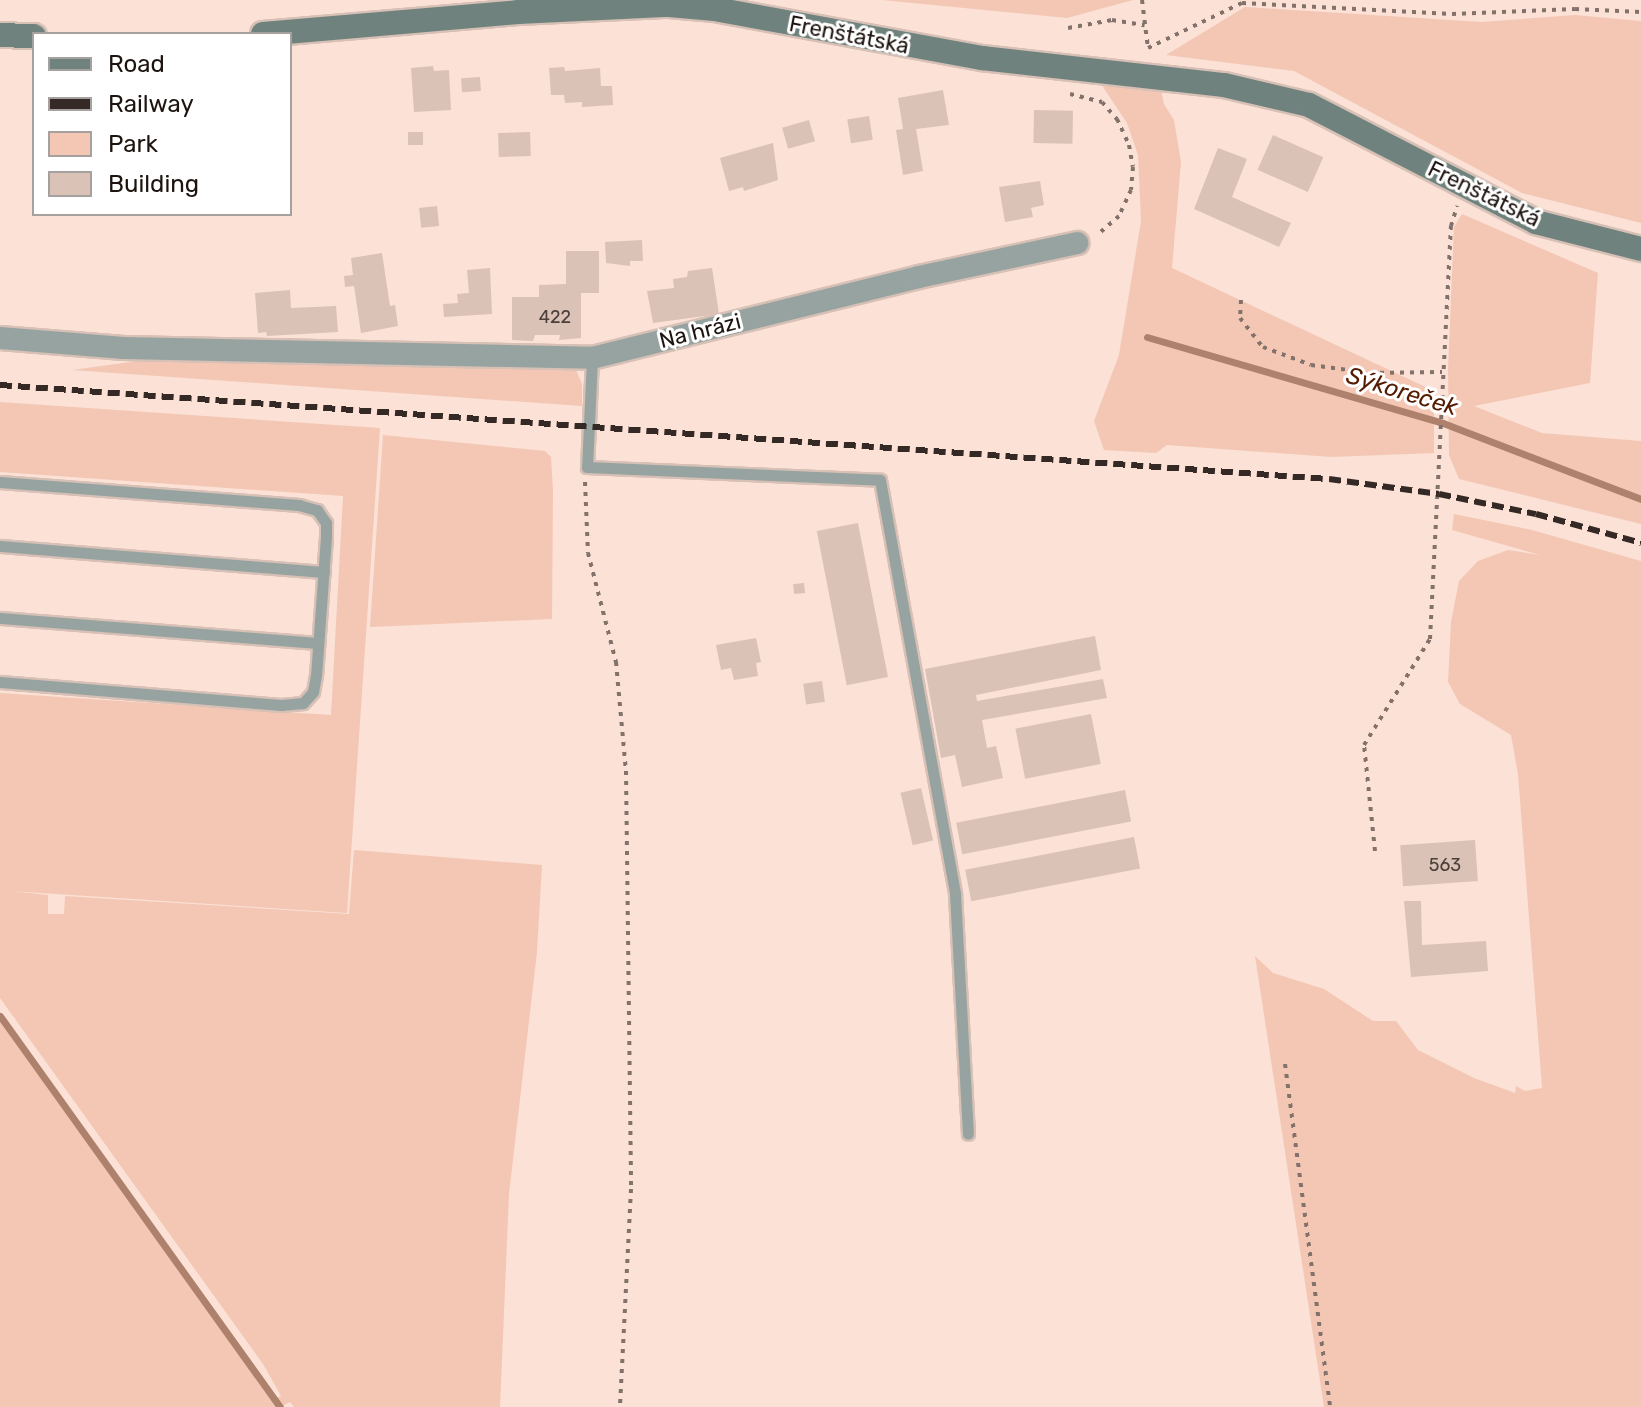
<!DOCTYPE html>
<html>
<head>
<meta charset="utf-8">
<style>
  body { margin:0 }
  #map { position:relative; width:1641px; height:1407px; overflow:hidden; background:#fbe1d6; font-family:Rubik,sans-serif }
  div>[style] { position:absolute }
  .green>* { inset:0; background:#f3c7b4 }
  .stream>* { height:7px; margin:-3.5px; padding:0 3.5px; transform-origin:3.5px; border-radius:3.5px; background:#ae816d }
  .building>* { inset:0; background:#dbc2b7; transform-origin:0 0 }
  .path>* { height:4px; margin-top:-2px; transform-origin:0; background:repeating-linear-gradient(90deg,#83726b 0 4px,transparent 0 10px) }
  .roads { filter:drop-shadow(2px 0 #d7c0b6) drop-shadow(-2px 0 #d7c0b6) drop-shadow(0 2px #d7c0b6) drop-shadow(0 -2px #d7c0b6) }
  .lane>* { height:11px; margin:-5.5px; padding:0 5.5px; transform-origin:5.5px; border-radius:5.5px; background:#97a3a0 }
  .street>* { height:22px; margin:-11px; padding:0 11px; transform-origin:11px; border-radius:11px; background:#97a3a0 }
  .secondary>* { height:24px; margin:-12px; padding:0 12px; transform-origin:12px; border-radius:12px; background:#70827d }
  .rail>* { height:6px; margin-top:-3px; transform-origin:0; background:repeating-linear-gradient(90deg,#342924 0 12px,transparent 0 18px) }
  span { translate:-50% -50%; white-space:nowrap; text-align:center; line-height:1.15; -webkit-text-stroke:6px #fff; paint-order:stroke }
  .number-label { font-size:18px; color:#4c403a }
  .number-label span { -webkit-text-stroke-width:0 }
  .street-label { font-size:22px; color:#1d1410 }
  .water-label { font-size:24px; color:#541b00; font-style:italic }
  .legend { position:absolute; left:32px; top:32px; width:260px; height:184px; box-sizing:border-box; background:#fff; border:2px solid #a5a19f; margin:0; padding:10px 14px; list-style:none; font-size:24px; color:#1d1410 }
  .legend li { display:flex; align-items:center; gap:16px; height:40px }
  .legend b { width:40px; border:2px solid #a5a19f }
</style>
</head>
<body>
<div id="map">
  <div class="green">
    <i style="clip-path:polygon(882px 0,1133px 0,1067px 18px)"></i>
    <i style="clip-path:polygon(1245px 7px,1482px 22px,1575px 15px,1641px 21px,1641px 223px,1522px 193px,1294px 71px,1166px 55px)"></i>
    <i style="clip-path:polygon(1101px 84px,1161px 90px,1164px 104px,1174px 120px,1181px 162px,1172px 268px,1434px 391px,1434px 453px,1331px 457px,1167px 445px,1156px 453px,1104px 450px,1094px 421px,1119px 355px,1141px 221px,1138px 155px,1127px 123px)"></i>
    <i style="clip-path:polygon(1462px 214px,1598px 273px,1590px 383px,1474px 406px,1542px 433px,1641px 441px,1641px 524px,1459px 479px,1449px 455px,1448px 369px,1454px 227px)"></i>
    <i style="clip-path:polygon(189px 354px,574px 365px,582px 384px,582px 406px,72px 370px)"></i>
    <i style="clip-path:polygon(0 402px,380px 428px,347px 913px,10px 891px,48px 895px,48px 914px,64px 914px,65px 896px,349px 914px,354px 850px,542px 865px,537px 952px,509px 1194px,500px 1407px,294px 1407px,290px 1402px,280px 1407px,0 1407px,0 1019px,272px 1400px,281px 1396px,263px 1364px,0 998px,0 693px,331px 715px,343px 496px,0 472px)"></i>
    <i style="clip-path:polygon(383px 435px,545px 451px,551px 457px,553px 491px,552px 619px,370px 627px)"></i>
    <i style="clip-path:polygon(1454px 514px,1532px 530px,1641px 561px,1641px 1407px,1324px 1407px,1255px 956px,1273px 973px,1324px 989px,1373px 1021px,1396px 1021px,1418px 1050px,1474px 1078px,1515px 1093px,1516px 1086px,1525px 1091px,1542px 1088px,1518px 774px,1511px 735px,1460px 704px,1448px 682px,1451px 622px,1459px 581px,1478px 561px,1508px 550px,1540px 555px,1452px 530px)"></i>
  </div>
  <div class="stream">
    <i style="left:1147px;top:337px;width:308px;rotate:16.2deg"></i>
    <i style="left:1443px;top:423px;width:212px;rotate:21deg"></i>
    <i style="left:0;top:1016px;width:481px;rotate:54.4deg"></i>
  </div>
  <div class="building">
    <i style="clip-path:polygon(433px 66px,434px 71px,449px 70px,451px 110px,414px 112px,411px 68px)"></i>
    <i style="clip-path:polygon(564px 67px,565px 71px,600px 68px,601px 86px,612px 86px,613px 105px,582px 107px,582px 102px,565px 103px,564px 95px,551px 95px,549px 68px)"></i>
    <i style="left:480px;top:77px;width:14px;height:19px;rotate:86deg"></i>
    <i style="clip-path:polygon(943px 90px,949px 125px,916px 129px,923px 171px,903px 175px,896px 130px,903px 129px,898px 98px)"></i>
    <i style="left:1034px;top:110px;width:39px;height:33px;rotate:1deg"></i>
    <i style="left:869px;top:116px;width:24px;height:22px;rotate:81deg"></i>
    <i style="left:809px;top:120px;width:22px;height:28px;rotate:74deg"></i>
    <i style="left:408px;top:132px;width:15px;height:13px"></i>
    <i style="left:530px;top:132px;width:24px;height:32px;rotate:88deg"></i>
    <i style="left:1273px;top:135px;width:55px;height:38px;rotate:24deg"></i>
    <i style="clip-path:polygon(773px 143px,778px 180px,744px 191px,743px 187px,729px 191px,720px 158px)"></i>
    <i style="clip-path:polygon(1218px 148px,1247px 159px,1232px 197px,1291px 223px,1279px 247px,1194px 209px)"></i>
    <i style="clip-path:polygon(1040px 181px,1044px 205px,1031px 208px,1033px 217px,1005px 222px,999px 187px)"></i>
    <i style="left:437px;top:206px;width:20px;height:18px;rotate:84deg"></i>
    <i style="clip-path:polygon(642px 240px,643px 261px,630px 261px,630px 266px,606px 263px,605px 242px)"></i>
    <i style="clip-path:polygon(566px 251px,599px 251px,599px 293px,581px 293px,581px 338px,559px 340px,560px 335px,535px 335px,533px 341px,512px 340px,512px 297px,539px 297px,539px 285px,566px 284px)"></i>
    <i style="clip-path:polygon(382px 253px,390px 306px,395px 305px,398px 326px,361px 333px,354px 286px,345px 287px,344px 276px,353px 275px,351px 258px)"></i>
    <i style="clip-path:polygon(490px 268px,492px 314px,444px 317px,443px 304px,458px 303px,457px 294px,469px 293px,467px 270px)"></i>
    <i style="clip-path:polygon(712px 268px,719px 314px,653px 323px,647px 291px,674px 288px,673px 279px,687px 277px,688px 271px)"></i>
    <i style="clip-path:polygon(290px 290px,291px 308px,336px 306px,338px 332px,267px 336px,266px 332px,258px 333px,255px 293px)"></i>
    <i style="left:858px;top:523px;width:157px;height:42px;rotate:79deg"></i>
    <i style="left:804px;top:583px;width:10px;height:11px;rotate:84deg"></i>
    <i style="clip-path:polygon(1095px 636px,1101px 670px,976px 695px,977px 701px,1103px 679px,1107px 698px,982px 720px,987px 748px,996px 746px,1003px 778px,962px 787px,955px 755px,941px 758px,925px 669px)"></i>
    <i style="clip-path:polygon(756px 638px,761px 662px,756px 663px,758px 676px,734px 680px,731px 668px,721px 670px,716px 645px)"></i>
    <i style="left:822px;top:681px;width:21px;height:19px;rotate:82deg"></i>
    <i style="left:1091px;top:714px;width:51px;height:77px;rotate:79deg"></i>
    <i style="left:921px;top:788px;width:54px;height:21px;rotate:77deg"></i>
    <i style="left:1125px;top:790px;width:32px;height:172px;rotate:79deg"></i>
    <i style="left:1134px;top:837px;width:32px;height:172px;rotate:79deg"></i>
    <i style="left:1475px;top:840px;width:41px;height:75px;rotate:86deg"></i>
    <i style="clip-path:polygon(1404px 901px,1421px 901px,1422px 945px,1486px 941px,1488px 971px,1411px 977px)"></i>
  </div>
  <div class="path">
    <i style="left:1142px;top:0;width:48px;rotate:82.9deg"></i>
    <i style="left:1068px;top:28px;width:45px;rotate:-10.3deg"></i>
    <i style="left:1112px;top:20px;width:33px;rotate:9deg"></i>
    <i style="left:1148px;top:48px;width:104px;rotate:-25.6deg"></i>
    <i style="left:1242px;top:3px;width:210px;rotate:3deg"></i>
    <i style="left:1452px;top:14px;width:123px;rotate:-2.3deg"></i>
    <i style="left:1575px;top:9px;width:66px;rotate:2.6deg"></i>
    <i style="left:1070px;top:94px;width:33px;rotate:14deg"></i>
    <i style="left:1102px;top:102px;width:23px;rotate:49deg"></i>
    <i style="left:1117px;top:119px;width:29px;rotate:65deg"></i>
    <i style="left:1129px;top:145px;width:22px;rotate:80deg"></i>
    <i style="left:1133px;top:167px;width:23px;rotate:95deg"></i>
    <i style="left:1131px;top:190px;width:29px;rotate:115deg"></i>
    <i style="left:1119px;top:216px;width:28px;rotate:139deg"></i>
    <i style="left:1241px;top:300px;width:18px;rotate:93deg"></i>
    <i style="left:1240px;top:318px;width:37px;rotate:52deg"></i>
    <i style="left:1263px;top:347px;width:51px;rotate:20.6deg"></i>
    <i style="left:1311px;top:365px;width:60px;rotate:7.7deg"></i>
    <i style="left:1370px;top:373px;width:72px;rotate:-0.8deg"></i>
    <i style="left:585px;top:482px;width:71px;rotate:87.6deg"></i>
    <i style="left:588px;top:553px;width:113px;rotate:75.6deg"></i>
    <i style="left:616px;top:662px;width:109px;rotate:84.8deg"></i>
    <i style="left:626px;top:771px;width:418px;rotate:89.3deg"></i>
    <i style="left:631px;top:1189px;width:218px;rotate:92.9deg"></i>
    <i style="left:1375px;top:851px;width:107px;rotate:-95.9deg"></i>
    <i style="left:1364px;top:745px;width:125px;rotate:-58.1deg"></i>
    <i style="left:1430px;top:639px;width:414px;rotate:-87.1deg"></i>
    <i style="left:1451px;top:226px;width:21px;rotate:-73deg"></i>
    <i style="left:1285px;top:1064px;width:346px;rotate:82.5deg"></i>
  </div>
  <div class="roads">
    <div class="lane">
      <i style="left:592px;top:358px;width:109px;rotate:92.6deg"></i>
      <i style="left:587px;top:467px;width:293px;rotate:2.5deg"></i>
      <i style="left:880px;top:480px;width:421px;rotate:79.7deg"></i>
      <i style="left:955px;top:894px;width:240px;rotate:86.9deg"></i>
      <i style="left:0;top:482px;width:300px;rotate:4.4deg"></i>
      <i style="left:299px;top:505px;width:19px;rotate:16deg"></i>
      <i style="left:317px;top:510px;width:16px;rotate:55deg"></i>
      <i style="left:326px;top:523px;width:14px;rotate:90deg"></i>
      <i style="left:326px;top:537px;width:138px;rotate:94.1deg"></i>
      <i style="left:316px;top:675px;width:17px;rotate:100deg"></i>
      <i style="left:313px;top:692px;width:15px;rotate:132deg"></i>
      <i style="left:303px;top:703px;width:22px;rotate:175deg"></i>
      <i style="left:281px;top:705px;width:282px;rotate:-175.3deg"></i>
      <i style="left:0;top:546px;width:325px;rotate:4.6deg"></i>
      <i style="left:0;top:618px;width:319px;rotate:4.5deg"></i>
    </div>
    <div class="street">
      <i style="left:0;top:338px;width:124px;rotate:4.6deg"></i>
      <i style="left:124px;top:348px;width:468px;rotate:1.2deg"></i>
      <i style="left:592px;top:358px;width:337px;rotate:-13.9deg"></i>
      <i style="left:919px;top:277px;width:162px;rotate:-12.1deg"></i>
    </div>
    <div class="secondary">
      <i style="left:263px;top:34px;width:256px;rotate:-4.9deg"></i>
      <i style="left:518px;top:12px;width:151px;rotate:-2.7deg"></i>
      <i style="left:669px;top:5px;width:46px;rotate:5deg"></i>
      <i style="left:715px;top:9px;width:271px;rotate:10.4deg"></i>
      <i style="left:982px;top:58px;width:244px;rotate:6.4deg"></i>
      <i style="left:1224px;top:85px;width:87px;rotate:13.2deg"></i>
      <i style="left:1309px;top:105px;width:255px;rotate:27.3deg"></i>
      <i style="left:1536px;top:222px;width:108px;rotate:14.4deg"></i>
      <i style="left:0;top:35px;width:34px;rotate:2deg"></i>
    </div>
  </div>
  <div class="rail">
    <i style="left:0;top:385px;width:1332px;rotate:4.05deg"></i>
    <i style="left:1329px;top:479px;width:111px;rotate:7.8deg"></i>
    <i style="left:1439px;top:494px;width:99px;rotate:11.7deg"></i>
    <i style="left:1536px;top:514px;width:109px;rotate:15.4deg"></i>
  </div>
  <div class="number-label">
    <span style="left:555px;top:317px">422</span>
    <span style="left:1445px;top:865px">563</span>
  </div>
  <div class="street-label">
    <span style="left:849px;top:35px;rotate:11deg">Frenštátská</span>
    <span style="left:1484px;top:194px;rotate:26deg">Frenštátská</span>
    <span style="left:700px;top:331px;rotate:-14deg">Na hrázi</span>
  </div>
  <div class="water-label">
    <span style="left:1402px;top:392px;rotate:17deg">Sýkoreček</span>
  </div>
  <ul class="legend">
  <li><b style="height:10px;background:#70827d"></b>Road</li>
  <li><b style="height:10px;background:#342924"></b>Railway</li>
  <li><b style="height:22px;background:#f3c7b4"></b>Park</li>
  <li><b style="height:22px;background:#dbc2b7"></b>Building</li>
  </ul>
</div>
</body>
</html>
